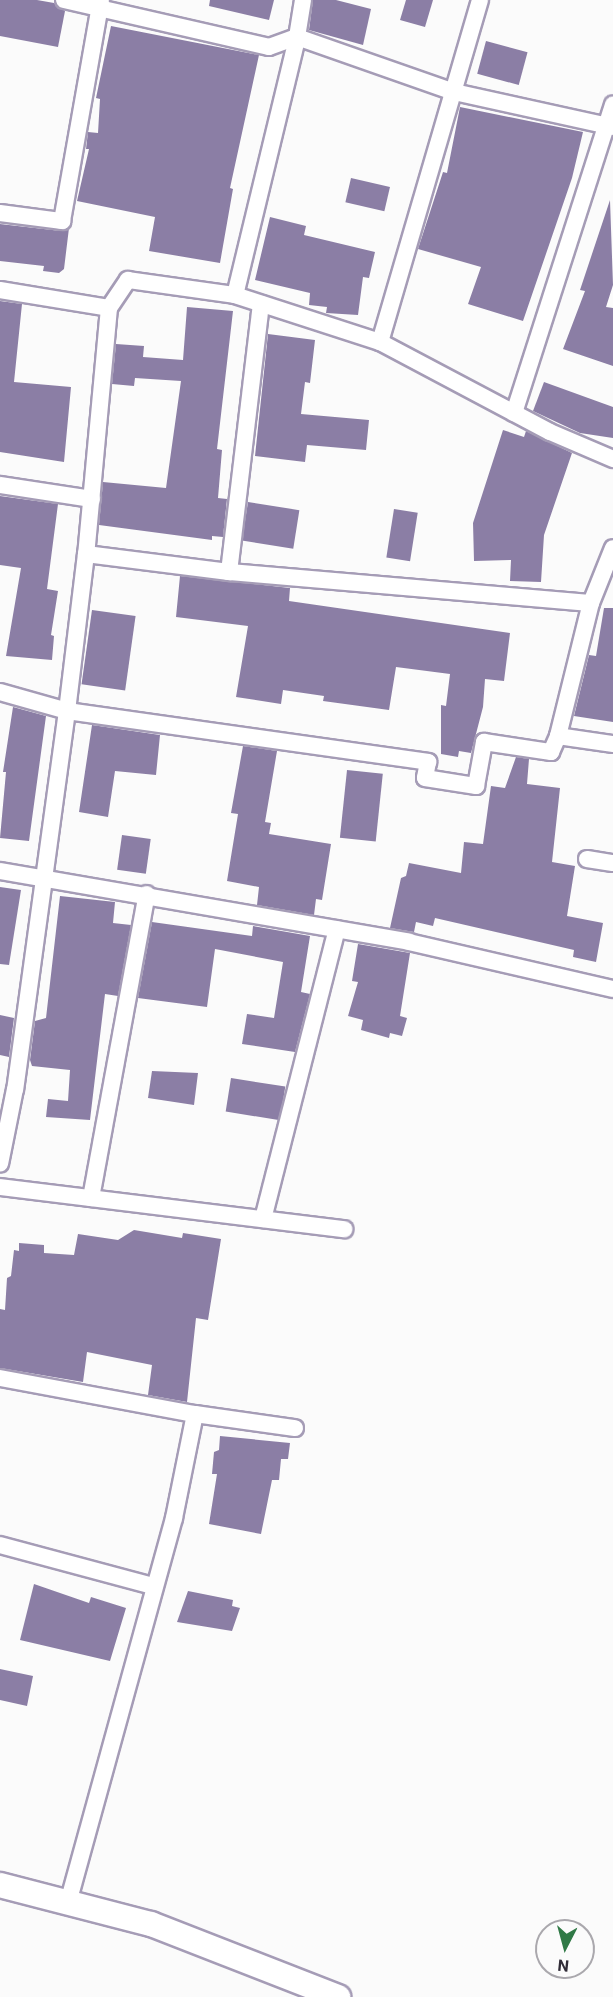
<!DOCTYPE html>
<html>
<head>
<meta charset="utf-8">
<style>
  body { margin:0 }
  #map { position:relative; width:613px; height:1997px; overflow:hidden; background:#fbfbfb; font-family:Roboto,sans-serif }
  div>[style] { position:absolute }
  .building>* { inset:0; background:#8b7ea5; transform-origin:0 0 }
  .roads { filter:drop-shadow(2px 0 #a59cb6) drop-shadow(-2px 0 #a59cb6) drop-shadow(0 2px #a59cb6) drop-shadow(0 -2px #a59cb6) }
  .minor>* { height:16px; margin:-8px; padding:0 8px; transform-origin:8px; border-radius:8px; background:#fff }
  .secondary>* { height:24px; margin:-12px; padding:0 12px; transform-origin:12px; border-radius:12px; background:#fff }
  span { translate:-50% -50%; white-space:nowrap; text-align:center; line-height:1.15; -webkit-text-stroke:4.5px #fbfbfb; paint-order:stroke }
  .north { position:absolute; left:535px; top:1919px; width:60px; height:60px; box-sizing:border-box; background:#fbfbfb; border:2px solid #aaa8ad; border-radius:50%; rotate:186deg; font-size:16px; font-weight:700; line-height:24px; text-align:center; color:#302c37 }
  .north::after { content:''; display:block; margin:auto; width:21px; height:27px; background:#307946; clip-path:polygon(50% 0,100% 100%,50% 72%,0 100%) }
</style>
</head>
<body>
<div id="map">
  <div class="building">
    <i style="clip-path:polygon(0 0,37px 0,54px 3px,65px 11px,58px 47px,0 36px)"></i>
    <i style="clip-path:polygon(210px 0,274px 0,269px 20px,209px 6px)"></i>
    <i style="clip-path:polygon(336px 0,371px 9px,363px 45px,309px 30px,313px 0)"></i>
    <i style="clip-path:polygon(406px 0,433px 0,425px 27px,400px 20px)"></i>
    <i style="clip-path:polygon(111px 26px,259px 55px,230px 188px,233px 189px,220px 263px,149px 251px,155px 217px,77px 201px,89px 149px,86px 149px,88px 132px,98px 133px,100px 99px,96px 98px)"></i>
    <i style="left:486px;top:41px;width:43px;height:34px;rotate:15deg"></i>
    <i style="clip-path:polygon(460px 107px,583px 132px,572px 178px,523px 321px,468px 304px,481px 267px,418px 249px,443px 172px,447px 173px)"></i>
    <i style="left:351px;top:178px;width:40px;height:25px;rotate:13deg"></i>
    <i style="clip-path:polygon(610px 200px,613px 285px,606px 307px,613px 308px,613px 366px,563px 349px,585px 291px,580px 290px)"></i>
    <i style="clip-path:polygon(270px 217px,306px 226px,304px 235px,375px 252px,369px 278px,363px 277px,358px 315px,326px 313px,327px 307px,309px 305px,310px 293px,255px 280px)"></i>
    <i style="clip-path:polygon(0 224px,61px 231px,69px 228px,64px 269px,59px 273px,43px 271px,44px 266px,0 261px)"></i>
    <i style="clip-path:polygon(0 301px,22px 304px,14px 382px,71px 387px,64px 462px,0 452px)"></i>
    <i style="clip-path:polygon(187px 307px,233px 311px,217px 449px,222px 450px,218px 498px,227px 499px,223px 537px,212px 536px,212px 540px,99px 525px,103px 482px,166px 488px,181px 381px,135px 378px,134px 386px,112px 384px,116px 344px,144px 346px,143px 357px,183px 360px)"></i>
    <i style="clip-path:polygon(268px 334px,315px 340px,310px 383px,305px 382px,301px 414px,369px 420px,366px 450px,307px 445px,305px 462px,255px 456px)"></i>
    <i style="clip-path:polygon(544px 382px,613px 407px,613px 438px,580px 433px,533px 411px)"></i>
    <i style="clip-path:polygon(503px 430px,524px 437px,526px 431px,572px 453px,544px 535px,541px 582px,510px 581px,511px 560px,474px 561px,473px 523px)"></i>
    <i style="clip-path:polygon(0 496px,58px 504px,47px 589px,58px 591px,51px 635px,54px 636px,52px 660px,6px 656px,21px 568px,0 565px)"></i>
    <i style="left:248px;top:502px;width:52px;height:39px;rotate:9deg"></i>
    <i style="left:394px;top:509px;width:24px;height:49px;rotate:9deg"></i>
    <i style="clip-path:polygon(180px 576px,290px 588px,289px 601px,510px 633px,504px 681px,485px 679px,483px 707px,471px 753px,459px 751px,458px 757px,441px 754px,441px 705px,446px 706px,450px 674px,396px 667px,389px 710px,323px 701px,324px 696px,283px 690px,281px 704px,236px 697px,248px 626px,176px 617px)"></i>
    <i style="clip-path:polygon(604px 608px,613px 608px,613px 722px,574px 716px,589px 655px,596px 656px)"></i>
    <i style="left:92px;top:610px;width:44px;height:75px;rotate:8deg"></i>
    <i style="clip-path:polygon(13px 707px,46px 716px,29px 841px,0 838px,6px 772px,3px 772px)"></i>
    <i style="clip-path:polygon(92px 725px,160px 735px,156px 775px,115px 771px,108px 817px,79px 812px)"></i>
    <i style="clip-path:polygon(243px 746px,277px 751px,265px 822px,271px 823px,269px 834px,331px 844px,322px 900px,316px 899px,314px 915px,257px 905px,259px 887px,227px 881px,238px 814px,231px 813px)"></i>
    <i style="clip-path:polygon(516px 757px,529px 759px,527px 784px,560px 788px,552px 862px,575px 866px,567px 916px,603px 923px,596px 962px,573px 957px,574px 950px,435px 918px,433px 926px,416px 922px,414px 932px,390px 928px,401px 878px,406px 876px,409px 863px,461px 873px,464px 842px,483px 844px,491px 786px,505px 788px)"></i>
    <i style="left:347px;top:770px;width:36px;height:68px;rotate:6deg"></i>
    <i style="left:122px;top:835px;width:29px;height:35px;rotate:8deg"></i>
    <i style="clip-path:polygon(0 887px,21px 890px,9px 965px,0 964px)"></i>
    <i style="clip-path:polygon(60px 896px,115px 902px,113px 923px,131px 925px,118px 996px,105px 994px,90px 1120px,46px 1117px,48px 1099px,68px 1101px,70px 1070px,32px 1066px,30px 1060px,35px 1021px,46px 1018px)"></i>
    <i style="clip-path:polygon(152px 922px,252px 936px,253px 926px,310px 936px,301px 992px,310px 994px,295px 1052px,242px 1044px,247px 1014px,274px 1018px,283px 962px,215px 949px,207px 1007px,138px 998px)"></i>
    <i style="clip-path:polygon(358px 944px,410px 953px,400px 1016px,407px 1018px,402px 1036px,390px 1033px,389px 1038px,361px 1030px,363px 1020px,348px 1016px,358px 982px,352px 981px)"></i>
    <i style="clip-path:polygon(0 1015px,14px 1018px,9px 1057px,0 1055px)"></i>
    <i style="clip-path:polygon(152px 1071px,198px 1073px,194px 1105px,148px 1098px)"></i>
    <i style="left:231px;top:1078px;width:55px;height:34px;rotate:9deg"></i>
    <i style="clip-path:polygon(134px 1230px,182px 1238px,183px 1233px,221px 1239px,208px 1320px,196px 1318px,187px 1402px,148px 1395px,152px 1365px,87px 1352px,83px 1382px,0 1368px,0 1309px,5px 1310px,7px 1278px,11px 1276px,14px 1250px,19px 1251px,19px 1243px,44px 1245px,44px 1253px,74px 1255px,78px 1234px,118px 1240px)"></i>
    <i style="clip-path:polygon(220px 1436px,290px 1443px,288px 1459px,281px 1459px,279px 1480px,272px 1480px,261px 1534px,209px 1524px,217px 1474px,212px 1474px,214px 1452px,219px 1450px)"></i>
    <i style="clip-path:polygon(34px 1584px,89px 1603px,91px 1597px,126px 1608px,110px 1661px,20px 1640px)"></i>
    <i style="clip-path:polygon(188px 1591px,233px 1600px,232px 1606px,240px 1608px,232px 1631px,177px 1622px)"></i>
    <i style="clip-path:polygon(0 1669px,33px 1676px,27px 1706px,0 1700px)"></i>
  </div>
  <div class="roads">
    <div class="minor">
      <i style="left:64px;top:0;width:210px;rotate:12.9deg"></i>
      <i style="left:269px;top:47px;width:30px;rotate:-20deg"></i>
      <i style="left:297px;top:37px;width:166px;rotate:19.3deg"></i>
      <i style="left:454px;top:92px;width:163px;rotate:12.4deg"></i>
      <i style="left:303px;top:0;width:44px;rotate:99.2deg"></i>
      <i style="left:296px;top:43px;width:259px;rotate:103.6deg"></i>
      <i style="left:235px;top:295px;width:152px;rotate:18deg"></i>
      <i style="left:380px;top:342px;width:192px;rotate:27.9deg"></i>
      <i style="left:550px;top:432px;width:69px;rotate:23.2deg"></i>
      <i style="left:0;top:213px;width:63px;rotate:7.4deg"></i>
      <i style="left:62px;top:221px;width:224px;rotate:-80deg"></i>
      <i style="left:0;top:290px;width:110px;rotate:9.4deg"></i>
      <i style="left:109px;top:308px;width:247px;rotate:95.3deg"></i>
      <i style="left:86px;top:554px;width:158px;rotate:96.9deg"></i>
      <i style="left:67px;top:711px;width:382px;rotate:97.8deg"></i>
      <i style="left:15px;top:1089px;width:76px;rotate:101.3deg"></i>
      <i style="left:109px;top:308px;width:34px;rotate:-56deg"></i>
      <i style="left:128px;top:280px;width:108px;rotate:8deg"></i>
      <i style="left:380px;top:342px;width:356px;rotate:-73.7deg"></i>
      <i style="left:514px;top:413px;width:324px;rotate:-72.2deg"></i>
      <i style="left:0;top:485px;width:93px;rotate:8.7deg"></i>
      <i style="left:86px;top:554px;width:144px;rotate:7.2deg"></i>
      <i style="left:229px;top:572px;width:363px;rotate:4.9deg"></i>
      <i style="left:229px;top:572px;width:270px;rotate:-83.2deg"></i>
      <i style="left:0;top:692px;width:70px;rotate:15.8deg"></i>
      <i style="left:67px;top:711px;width:365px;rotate:8deg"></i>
      <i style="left:428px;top:762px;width:16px;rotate:101deg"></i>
      <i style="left:425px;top:778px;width:52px;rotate:8.9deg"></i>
      <i style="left:476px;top:786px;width:45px;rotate:-79.7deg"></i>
      <i style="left:484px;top:742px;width:68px;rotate:8.5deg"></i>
      <i style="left:551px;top:752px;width:17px;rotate:-66deg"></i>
      <i style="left:558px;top:736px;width:56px;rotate:8.3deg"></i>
      <i style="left:558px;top:736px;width:137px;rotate:-76.1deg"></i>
      <i style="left:591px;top:603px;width:59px;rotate:-68.2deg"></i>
      <i style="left:587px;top:859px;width:26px;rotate:9deg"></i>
      <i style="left:0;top:871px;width:415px;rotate:9.8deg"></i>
      <i style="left:409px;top:942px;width:209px;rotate:13deg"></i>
      <i style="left:0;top:1187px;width:347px;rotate:7deg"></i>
      <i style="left:91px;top:1198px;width:309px;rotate:-79.6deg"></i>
      <i style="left:263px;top:1219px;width:299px;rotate:-75.7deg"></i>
      <i style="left:0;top:1378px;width:198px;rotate:10.5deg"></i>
      <i style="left:195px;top:1414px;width:101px;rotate:8deg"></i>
      <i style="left:0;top:1545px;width:158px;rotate:15deg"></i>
      <i style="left:68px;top:1903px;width:399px;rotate:-74.6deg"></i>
      <i style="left:174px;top:1518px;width:106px;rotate:-78.6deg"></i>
    </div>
    <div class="secondary">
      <i style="left:0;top:1885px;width:156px;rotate:14.5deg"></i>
      <i style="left:151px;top:1924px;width:201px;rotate:21.3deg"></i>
    </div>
  </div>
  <div class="north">N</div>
</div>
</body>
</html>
